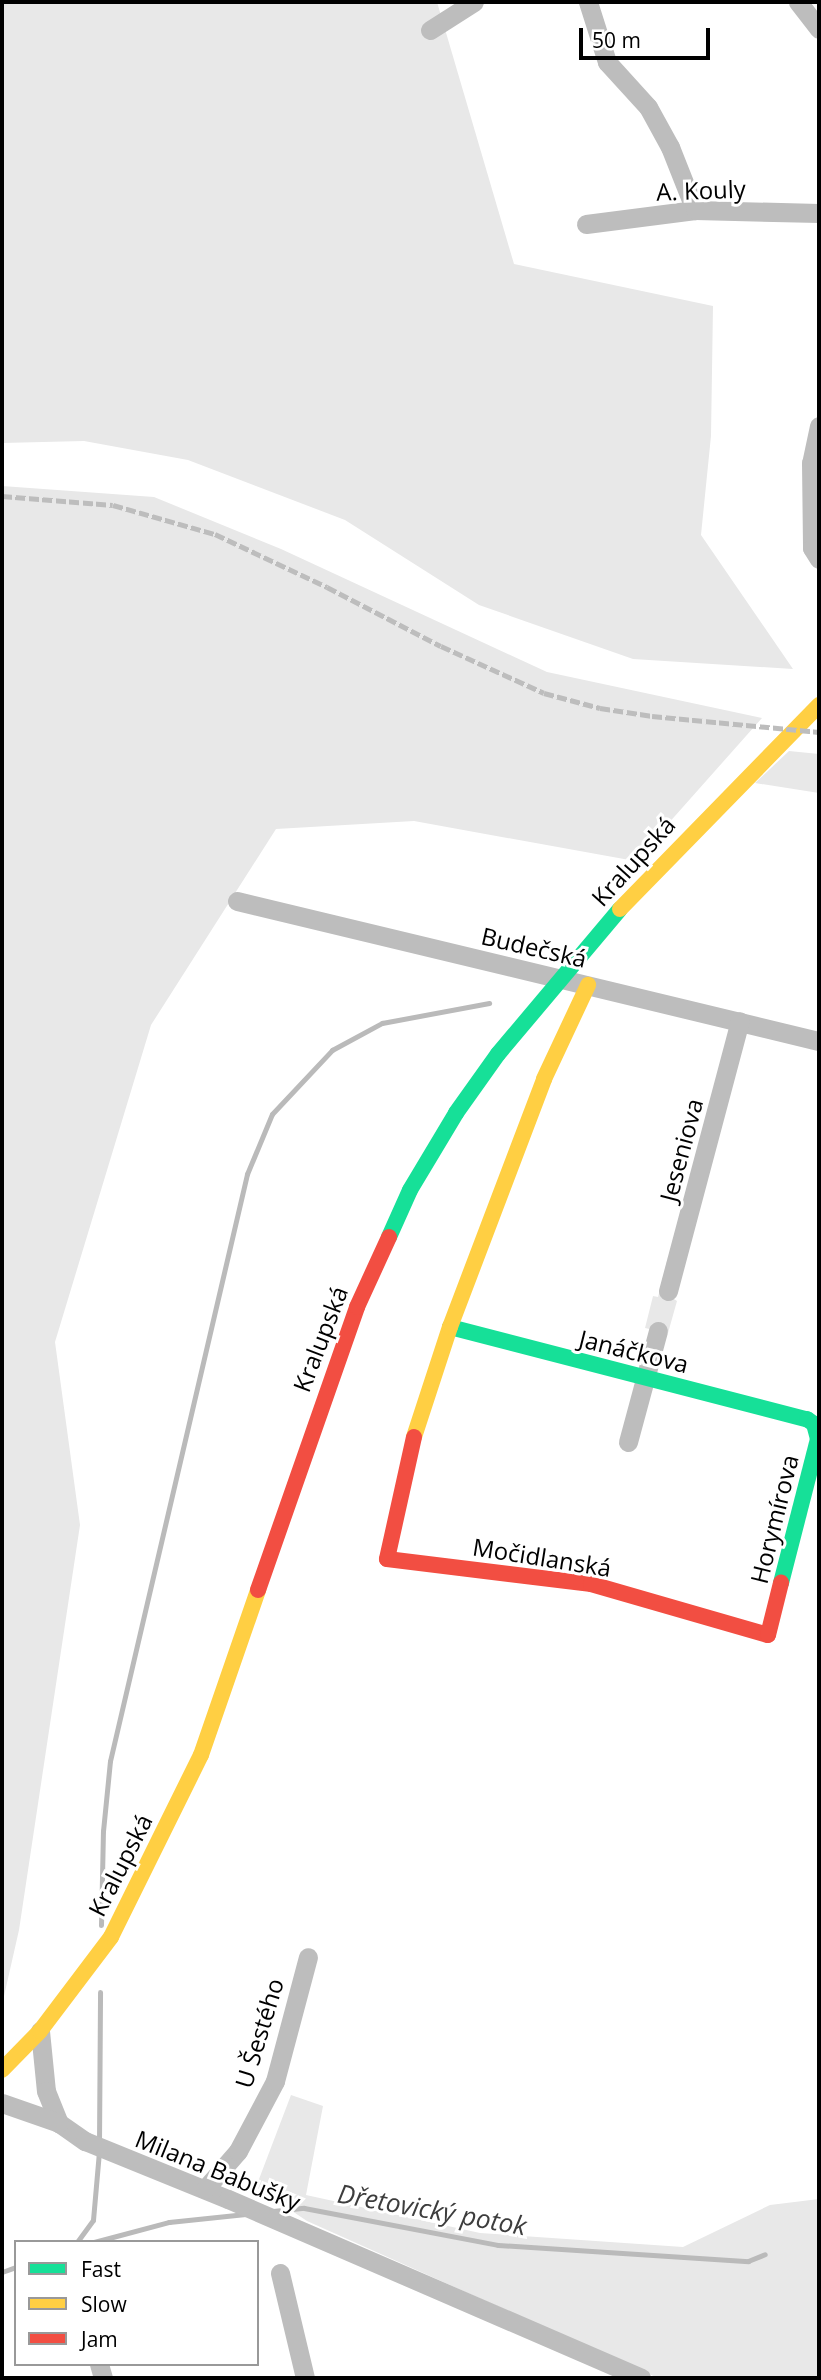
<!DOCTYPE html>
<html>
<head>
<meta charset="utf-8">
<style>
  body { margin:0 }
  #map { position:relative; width:821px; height:2380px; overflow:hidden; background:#fff; font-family:"Open Sans",sans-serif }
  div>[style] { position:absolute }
  .green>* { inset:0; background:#e8e8e8 }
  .stream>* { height:5px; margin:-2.5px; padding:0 2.5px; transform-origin:2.5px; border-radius:2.5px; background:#bababa }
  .street>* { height:19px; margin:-9.5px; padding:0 9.5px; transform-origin:9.5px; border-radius:9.5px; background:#bdbdbd }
  .fast>* { height:16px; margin:-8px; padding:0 8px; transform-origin:8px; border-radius:8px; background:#16e098 }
  .slow>* { height:16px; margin:-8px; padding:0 8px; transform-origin:8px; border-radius:8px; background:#ffcf43 }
  .jam>* { height:16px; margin:-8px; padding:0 8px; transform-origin:8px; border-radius:8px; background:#f24e42 }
  .rail>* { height:5px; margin-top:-2.5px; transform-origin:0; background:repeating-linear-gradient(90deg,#bdbdbd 0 10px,transparent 0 13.5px) }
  span { translate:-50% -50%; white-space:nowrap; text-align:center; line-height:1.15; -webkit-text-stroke:6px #fff; paint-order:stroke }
  .street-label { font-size:24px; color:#000 }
  .water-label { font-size:26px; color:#3d3d3d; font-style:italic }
  .frame { position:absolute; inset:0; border:4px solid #000; pointer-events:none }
  .legend { position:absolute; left:14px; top:2240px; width:245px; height:126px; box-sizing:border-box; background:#fff; border:2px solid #999; margin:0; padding:9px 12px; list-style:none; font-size:21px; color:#000 }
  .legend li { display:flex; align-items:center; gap:14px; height:35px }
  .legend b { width:35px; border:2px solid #999 }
  .scale { position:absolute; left:579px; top:28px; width:131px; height:32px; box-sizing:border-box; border:4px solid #000; border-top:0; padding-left:9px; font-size:21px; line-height:24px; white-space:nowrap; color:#000; -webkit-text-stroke:5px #fff; paint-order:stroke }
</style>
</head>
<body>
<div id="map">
  <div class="green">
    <i style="clip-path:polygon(2px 2px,437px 2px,514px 264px,713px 306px,711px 436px,701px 535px,793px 669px,633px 659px,479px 605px,345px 520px,188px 460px,84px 441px,2px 443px)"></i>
    <i style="clip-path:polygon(2px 486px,154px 497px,281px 549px,547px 672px,762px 718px,635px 861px,414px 821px,276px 829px,151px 1025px,55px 1342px,80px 1525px,19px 1930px,2px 2005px)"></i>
    <i style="clip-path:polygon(789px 751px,819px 754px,819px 793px,755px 783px)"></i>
    <i style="clip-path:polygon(668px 1257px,665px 1293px,677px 1301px,668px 1333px,645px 1328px,653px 1296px,658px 1297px)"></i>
    <i style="clip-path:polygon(291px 2095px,323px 2106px,306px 2195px,480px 2233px,683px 2247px,770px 2205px,819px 2199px,819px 2378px,658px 2378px,307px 2221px,256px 2187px)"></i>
  </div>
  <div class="stream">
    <i style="left:101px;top:1925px;width:94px;rotate:-88.8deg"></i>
    <i style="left:103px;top:1831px;width:70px;rotate:-84.3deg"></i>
    <i style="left:110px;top:1761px;width:603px;rotate:-76.86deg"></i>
    <i style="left:247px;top:1174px;width:65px;rotate:-67.4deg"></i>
    <i style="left:272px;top:1114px;width:88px;rotate:-46.8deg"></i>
    <i style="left:332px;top:1050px;width:57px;rotate:-28.4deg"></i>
    <i style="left:382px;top:1023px;width:109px;rotate:-10.6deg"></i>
    <i style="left:99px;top:2143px;width:151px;rotate:-89.6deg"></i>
    <i style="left:273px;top:2211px;width:31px;rotate:-6deg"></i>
    <i style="left:304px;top:2208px;width:197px;rotate:10.8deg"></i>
    <i style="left:498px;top:2245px;width:251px;rotate:3.7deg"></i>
    <i style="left:748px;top:2261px;width:18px;rotate:-22deg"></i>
    <i style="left:77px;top:2242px;width:27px;rotate:-54deg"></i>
    <i style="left:93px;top:2220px;width:68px;rotate:-85deg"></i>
    <i style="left:94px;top:2242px;width:78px;rotate:-14.9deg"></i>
    <i style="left:169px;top:2222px;width:77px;rotate:-5.9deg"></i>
    <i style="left:2px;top:2272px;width:15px;rotate:-20deg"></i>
  </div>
  <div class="street">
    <i style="left:588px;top:2px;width:63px;rotate:72.4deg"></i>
    <i style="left:607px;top:62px;width:61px;rotate:47.7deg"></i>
    <i style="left:648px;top:107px;width:46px;rotate:61.2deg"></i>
    <i style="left:670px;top:147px;width:68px;rotate:68.4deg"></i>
    <i style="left:798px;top:2px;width:34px;rotate:52deg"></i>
    <i style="left:430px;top:30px;width:52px;rotate:-32.5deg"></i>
    <i style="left:586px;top:224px;width:110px;rotate:-7.3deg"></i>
    <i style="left:695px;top:210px;width:124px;rotate:1.4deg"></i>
    <i style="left:819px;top:426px;width:38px;rotate:102deg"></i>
    <i style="left:811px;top:463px;width:85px;rotate:89.3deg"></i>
    <i style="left:812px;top:548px;width:13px;rotate:58deg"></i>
    <i style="left:237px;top:901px;width:599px;rotate:13.53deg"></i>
    <i style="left:668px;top:1291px;width:279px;rotate:-75.1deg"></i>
    <i style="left:628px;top:1442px;width:115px;rotate:-74.9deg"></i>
    <i style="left:40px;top:2031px;width:60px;rotate:84.3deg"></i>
    <i style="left:46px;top:2091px;width:35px;rotate:68deg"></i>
    <i style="left:59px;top:2123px;width:32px;rotate:35deg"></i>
    <i style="left:85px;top:2141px;width:154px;rotate:22.1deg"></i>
    <i style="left:228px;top:2199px;width:450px;rotate:23.4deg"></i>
    <i style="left:2px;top:2103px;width:60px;rotate:19.3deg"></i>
    <i style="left:205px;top:2189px;width:50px;rotate:-49deg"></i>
    <i style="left:238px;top:2151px;width:79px;rotate:-62.1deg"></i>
    <i style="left:275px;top:2081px;width:128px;rotate:-75.1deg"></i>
    <i style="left:280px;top:2273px;width:108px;rotate:76.6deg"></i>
    <i style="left:99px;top:2364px;width:15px;rotate:74deg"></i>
  </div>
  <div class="fast">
    <i style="left:389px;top:1237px;width:51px;rotate:-65.9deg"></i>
    <i style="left:410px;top:1190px;width:90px;rotate:-59.1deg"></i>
    <i style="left:456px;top:1113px;width:72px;rotate:-54.6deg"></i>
    <i style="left:498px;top:1054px;width:189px;rotate:-49.9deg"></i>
    <i style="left:450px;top:1327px;width:369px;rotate:14.5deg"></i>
    <i style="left:807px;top:1419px;width:9px;rotate:36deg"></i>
    <i style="left:814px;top:1424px;width:16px;rotate:75deg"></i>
    <i style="left:818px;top:1439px;width:149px;rotate:104.4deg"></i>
  </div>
  <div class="slow">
    <i style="left:620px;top:909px;width:285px;rotate:-45.7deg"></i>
    <i style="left:414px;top:1437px;width:116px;rotate:-71.9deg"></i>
    <i style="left:450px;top:1327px;width:265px;rotate:-69.2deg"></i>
    <i style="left:544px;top:1079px;width:104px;rotate:-64.9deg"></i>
    <i style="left:2px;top:2070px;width:54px;rotate:-45.7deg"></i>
    <i style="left:40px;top:2031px;width:118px;rotate:-52.9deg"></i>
    <i style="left:111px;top:1937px;width:203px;rotate:-63.7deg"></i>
    <i style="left:201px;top:1755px;width:175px;rotate:-70.9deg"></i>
  </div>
  <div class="jam">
    <i style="left:414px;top:1437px;width:125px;rotate:102.5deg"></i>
    <i style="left:387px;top:1559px;width:206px;rotate:7deg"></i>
    <i style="left:591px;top:1584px;width:184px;rotate:16.1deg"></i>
    <i style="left:768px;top:1635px;width:54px;rotate:-76deg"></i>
    <i style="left:258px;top:1590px;width:300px;rotate:-70.7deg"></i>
    <i style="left:357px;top:1307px;width:77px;rotate:-65.4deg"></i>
  </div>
  <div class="rail">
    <i style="left:2px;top:496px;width:111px;rotate:4.6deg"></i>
    <i style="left:113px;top:505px;width:106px;rotate:15.9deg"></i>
    <i style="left:215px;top:534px;width:124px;rotate:25.3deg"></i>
    <i style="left:327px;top:587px;width:128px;rotate:27.4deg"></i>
    <i style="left:441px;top:646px;width:113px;rotate:24.5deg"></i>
    <i style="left:544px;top:693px;width:58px;rotate:15deg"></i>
    <i style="left:600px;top:708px;width:53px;rotate:8.7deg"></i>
    <i style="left:652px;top:716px;width:168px;rotate:5.5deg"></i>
  </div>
  <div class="street-label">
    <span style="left:701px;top:190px;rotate:-2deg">A. Kouly</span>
    <span style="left:633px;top:861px;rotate:-48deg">Kralupská</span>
    <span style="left:534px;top:947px;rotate:13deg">Budečská</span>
    <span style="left:681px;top:1150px;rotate:-75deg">Jeseniova</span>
    <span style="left:320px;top:1339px;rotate:-69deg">Kralupská</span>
    <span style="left:634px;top:1351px;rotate:14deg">Janáčkova</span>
    <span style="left:774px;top:1519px;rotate:-76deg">Horymírova</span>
    <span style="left:542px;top:1557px;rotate:9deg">Močidlanská</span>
    <span style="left:120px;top:1865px;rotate:-63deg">Kralupská</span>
    <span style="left:259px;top:2033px;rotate:-73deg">U Šestého</span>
    <span style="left:218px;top:2170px;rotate:22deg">Milana Babušky</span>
  </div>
  <div class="water-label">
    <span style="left:432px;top:2210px;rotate:10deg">Dřetovický potok</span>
  </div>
  <div class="frame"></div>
  <ul class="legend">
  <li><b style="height:9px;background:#16e098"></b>Fast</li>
  <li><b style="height:9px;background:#ffcf43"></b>Slow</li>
  <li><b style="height:9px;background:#f24e42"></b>Jam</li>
  </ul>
  <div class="scale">50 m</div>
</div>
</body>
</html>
